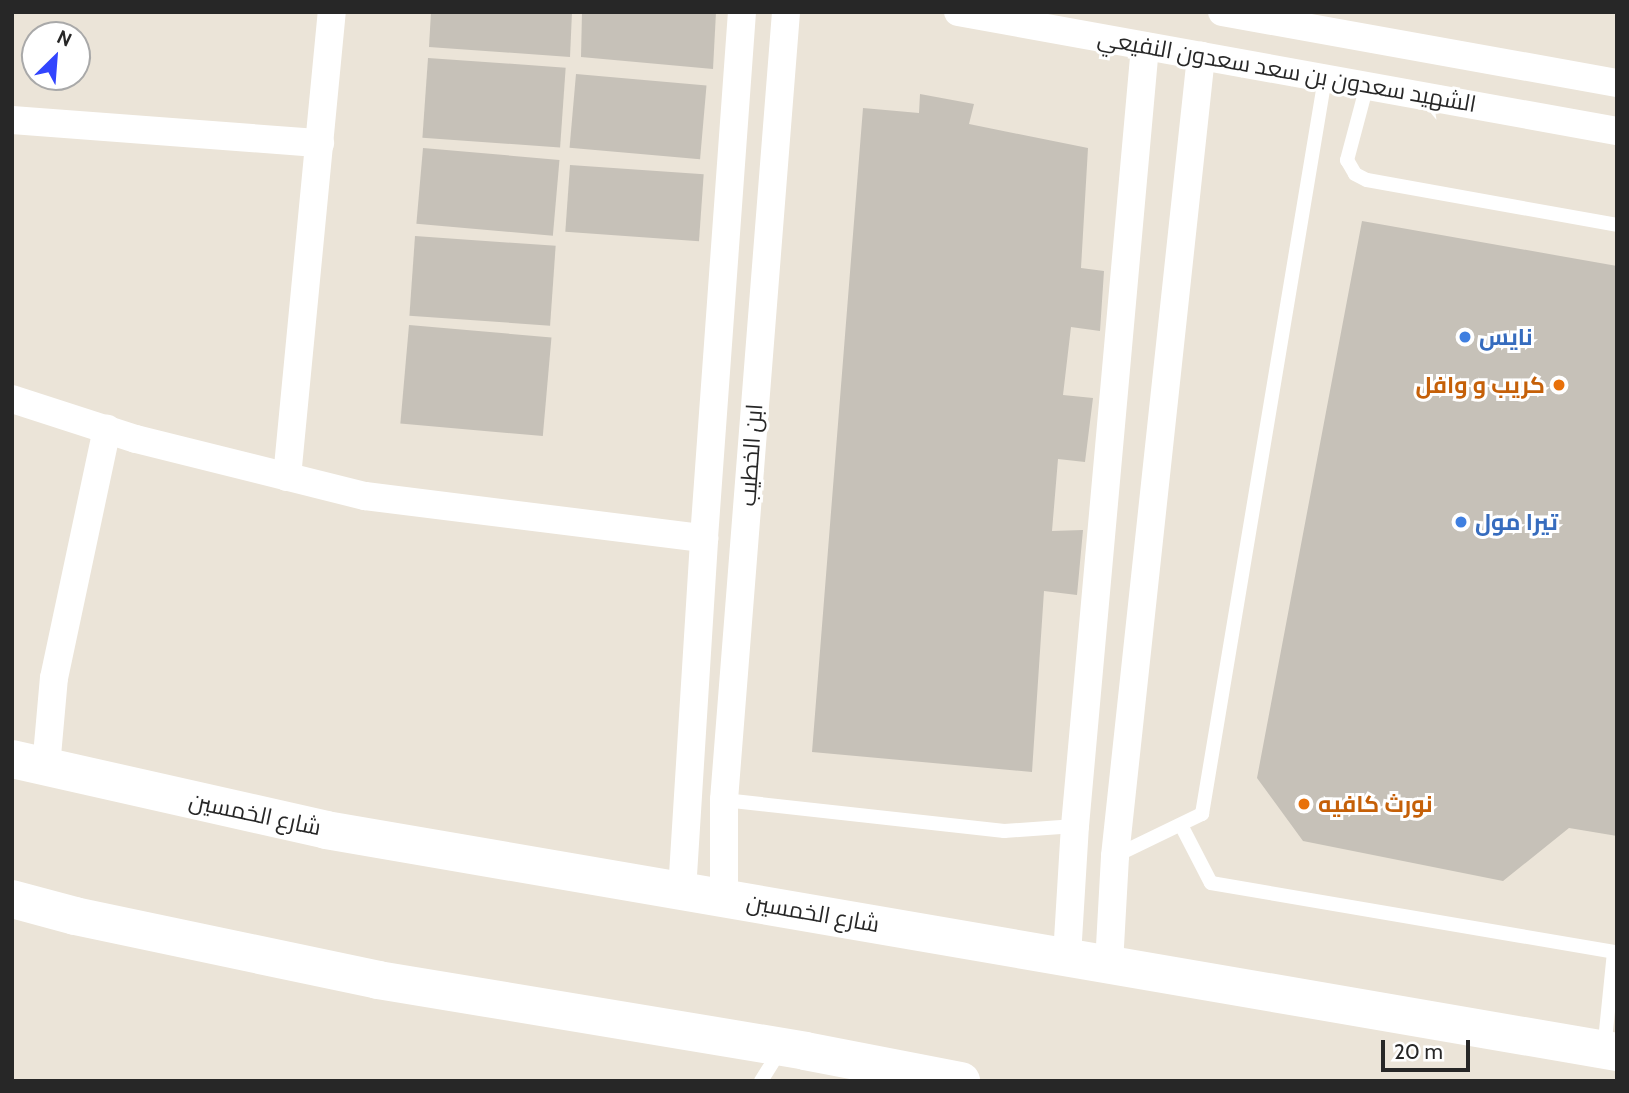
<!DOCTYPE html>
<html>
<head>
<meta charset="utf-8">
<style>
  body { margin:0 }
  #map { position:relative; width:1629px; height:1093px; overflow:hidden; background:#ebe4d8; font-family:Cabin,Cairo,sans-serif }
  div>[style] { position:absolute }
  .building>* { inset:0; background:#c6c1b8; transform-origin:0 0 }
  .lane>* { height:14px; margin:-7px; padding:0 7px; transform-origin:7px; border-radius:7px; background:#fff }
  .street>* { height:28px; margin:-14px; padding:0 14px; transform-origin:14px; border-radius:14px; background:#fff }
  .secondary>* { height:38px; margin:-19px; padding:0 19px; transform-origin:19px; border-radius:19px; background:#fff }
  .dots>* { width:19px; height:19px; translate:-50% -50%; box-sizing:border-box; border:4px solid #fff; border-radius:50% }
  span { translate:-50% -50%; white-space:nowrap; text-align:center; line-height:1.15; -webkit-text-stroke:6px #fff; paint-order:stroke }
  .street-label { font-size:23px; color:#272727 }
  .shop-label { font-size:23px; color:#366cbe; font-weight:700 }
  .left { translate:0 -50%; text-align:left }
  .food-label { font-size:23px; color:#c56008; font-weight:700 }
  .right { translate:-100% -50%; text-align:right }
  .frame { position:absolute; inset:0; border:14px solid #272727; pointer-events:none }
  .north { position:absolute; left:21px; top:21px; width:70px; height:70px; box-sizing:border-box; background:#fff; border:2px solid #a9a9a9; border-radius:50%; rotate:25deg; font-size:19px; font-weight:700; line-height:28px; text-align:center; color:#272727 }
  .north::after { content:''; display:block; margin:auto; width:24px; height:32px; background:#3245fe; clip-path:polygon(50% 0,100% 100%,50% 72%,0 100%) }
  .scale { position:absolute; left:1381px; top:1040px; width:89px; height:32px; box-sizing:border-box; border:4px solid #272727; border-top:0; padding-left:9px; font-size:21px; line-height:24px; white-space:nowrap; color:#272727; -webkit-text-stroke:5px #fff; paint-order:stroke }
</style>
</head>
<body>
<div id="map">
  <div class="building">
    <i style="clip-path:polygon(431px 12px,572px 12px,570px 57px,429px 47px)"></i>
    <i style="clip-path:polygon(582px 12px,716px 12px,713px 69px,581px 57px)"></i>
    <i style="left:428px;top:58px;width:138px;height:80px;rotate:4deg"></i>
    <i style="left:576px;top:74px;width:131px;height:74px;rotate:5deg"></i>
    <i style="clip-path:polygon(920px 94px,974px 104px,969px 124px,1088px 148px,1081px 268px,1104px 271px,1100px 331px,1071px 327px,1063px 395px,1093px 398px,1085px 462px,1058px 459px,1052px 531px,1083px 530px,1077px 595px,1044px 591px,1032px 772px,812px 752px,863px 108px,919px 113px)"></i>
    <i style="left:423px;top:148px;width:137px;height:76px;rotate:5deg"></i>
    <i style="left:570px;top:165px;width:134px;height:67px;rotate:4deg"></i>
    <i style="clip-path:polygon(1362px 221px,1617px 266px,1617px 836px,1569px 828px,1503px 881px,1303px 841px,1257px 778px)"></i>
    <i style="left:415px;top:236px;width:141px;height:80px;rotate:4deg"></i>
    <i style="left:409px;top:325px;width:143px;height:99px;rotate:5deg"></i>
  </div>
  <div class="lane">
    <i style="left:1367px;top:85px;width:78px;rotate:104.9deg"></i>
    <i style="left:1347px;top:160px;width:16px;rotate:60deg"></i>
    <i style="left:1355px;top:174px;width:13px;rotate:27deg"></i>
    <i style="left:1367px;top:180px;width:254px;rotate:10.2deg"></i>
    <i style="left:724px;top:800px;width:282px;rotate:6.3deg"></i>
    <i style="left:1004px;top:831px;width:71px;rotate:-4deg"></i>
    <i style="left:1181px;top:825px;width:65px;rotate:62.7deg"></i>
    <i style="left:1211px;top:883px;width:409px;rotate:9.7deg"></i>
    <i style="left:1614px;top:952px;width:99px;rotate:95.8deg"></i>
    <i style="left:1115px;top:856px;width:97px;rotate:-25.8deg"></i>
    <i style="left:1202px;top:814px;width:746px;rotate:-80.51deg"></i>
    <i style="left:761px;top:1081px;width:38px;rotate:-58deg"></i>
  </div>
  <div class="street">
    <i style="left:958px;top:12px;width:670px;rotate:10.24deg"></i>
    <i style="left:1222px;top:12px;width:401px;rotate:10.2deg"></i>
    <i style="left:12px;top:120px;width:309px;rotate:4.3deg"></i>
    <i style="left:12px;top:399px;width:130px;rotate:17.9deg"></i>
    <i style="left:136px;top:439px;width:236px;rotate:14deg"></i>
    <i style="left:365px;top:496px;width:342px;rotate:7.1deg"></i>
    <i style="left:287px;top:477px;width:467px;rotate:-84.5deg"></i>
    <i style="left:46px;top:767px;width:89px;rotate:-84.9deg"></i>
    <i style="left:54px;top:678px;width:255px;rotate:-78deg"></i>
    <i style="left:682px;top:891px;width:354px;rotate:-86.4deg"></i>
    <i style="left:704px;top:538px;width:527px;rotate:-85.87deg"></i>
    <i style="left:724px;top:898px;width:98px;rotate:-90deg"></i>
    <i style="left:724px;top:800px;width:790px;rotate:-85.5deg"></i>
    <i style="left:1067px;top:956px;width:130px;rotate:-86.5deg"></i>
    <i style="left:1075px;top:826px;width:783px;rotate:-84.87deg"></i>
    <i style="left:1109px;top:964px;width:108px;rotate:-86.8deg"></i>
    <i style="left:1115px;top:856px;width:805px;rotate:-83.86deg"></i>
  </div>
  <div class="secondary">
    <i style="left:12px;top:759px;width:322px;rotate:12.7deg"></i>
    <i style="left:326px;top:830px;width:1310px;rotate:9.76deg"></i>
    <i style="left:12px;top:899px;width:65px;rotate:15.1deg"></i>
    <i style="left:75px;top:916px;width:310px;rotate:11.9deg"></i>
    <i style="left:378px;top:980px;width:433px;rotate:9.4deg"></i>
    <i style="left:805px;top:1051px;width:159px;rotate:10.9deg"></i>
  </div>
  <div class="dots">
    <i style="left:1465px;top:337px;background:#3f7fe0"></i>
    <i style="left:1559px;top:385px;background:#e8710a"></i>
    <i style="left:1461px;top:522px;background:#3f7fe0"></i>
    <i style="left:1304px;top:804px;background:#e8710a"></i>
  </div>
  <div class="street-label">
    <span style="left:1287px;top:71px;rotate:10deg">الشهيد سعدون بن سعد سعدون النفيعي</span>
    <span style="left:751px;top:455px;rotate:-86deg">ابن الخطيب</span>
    <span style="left:255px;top:814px;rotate:12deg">شارع الخمسين</span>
    <span style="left:813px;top:913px;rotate:10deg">شارع الخمسين</span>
  </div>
  <div class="shop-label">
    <span class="left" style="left:1479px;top:337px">نايس</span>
    <span class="left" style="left:1475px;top:522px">تيرا مول</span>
  </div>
  <div class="food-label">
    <span class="right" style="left:1545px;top:385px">كريب و وافل</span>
    <span class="left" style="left:1318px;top:804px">نورث كافيه</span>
  </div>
  <div class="frame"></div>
  <div class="north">N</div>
  <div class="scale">20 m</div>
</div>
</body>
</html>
